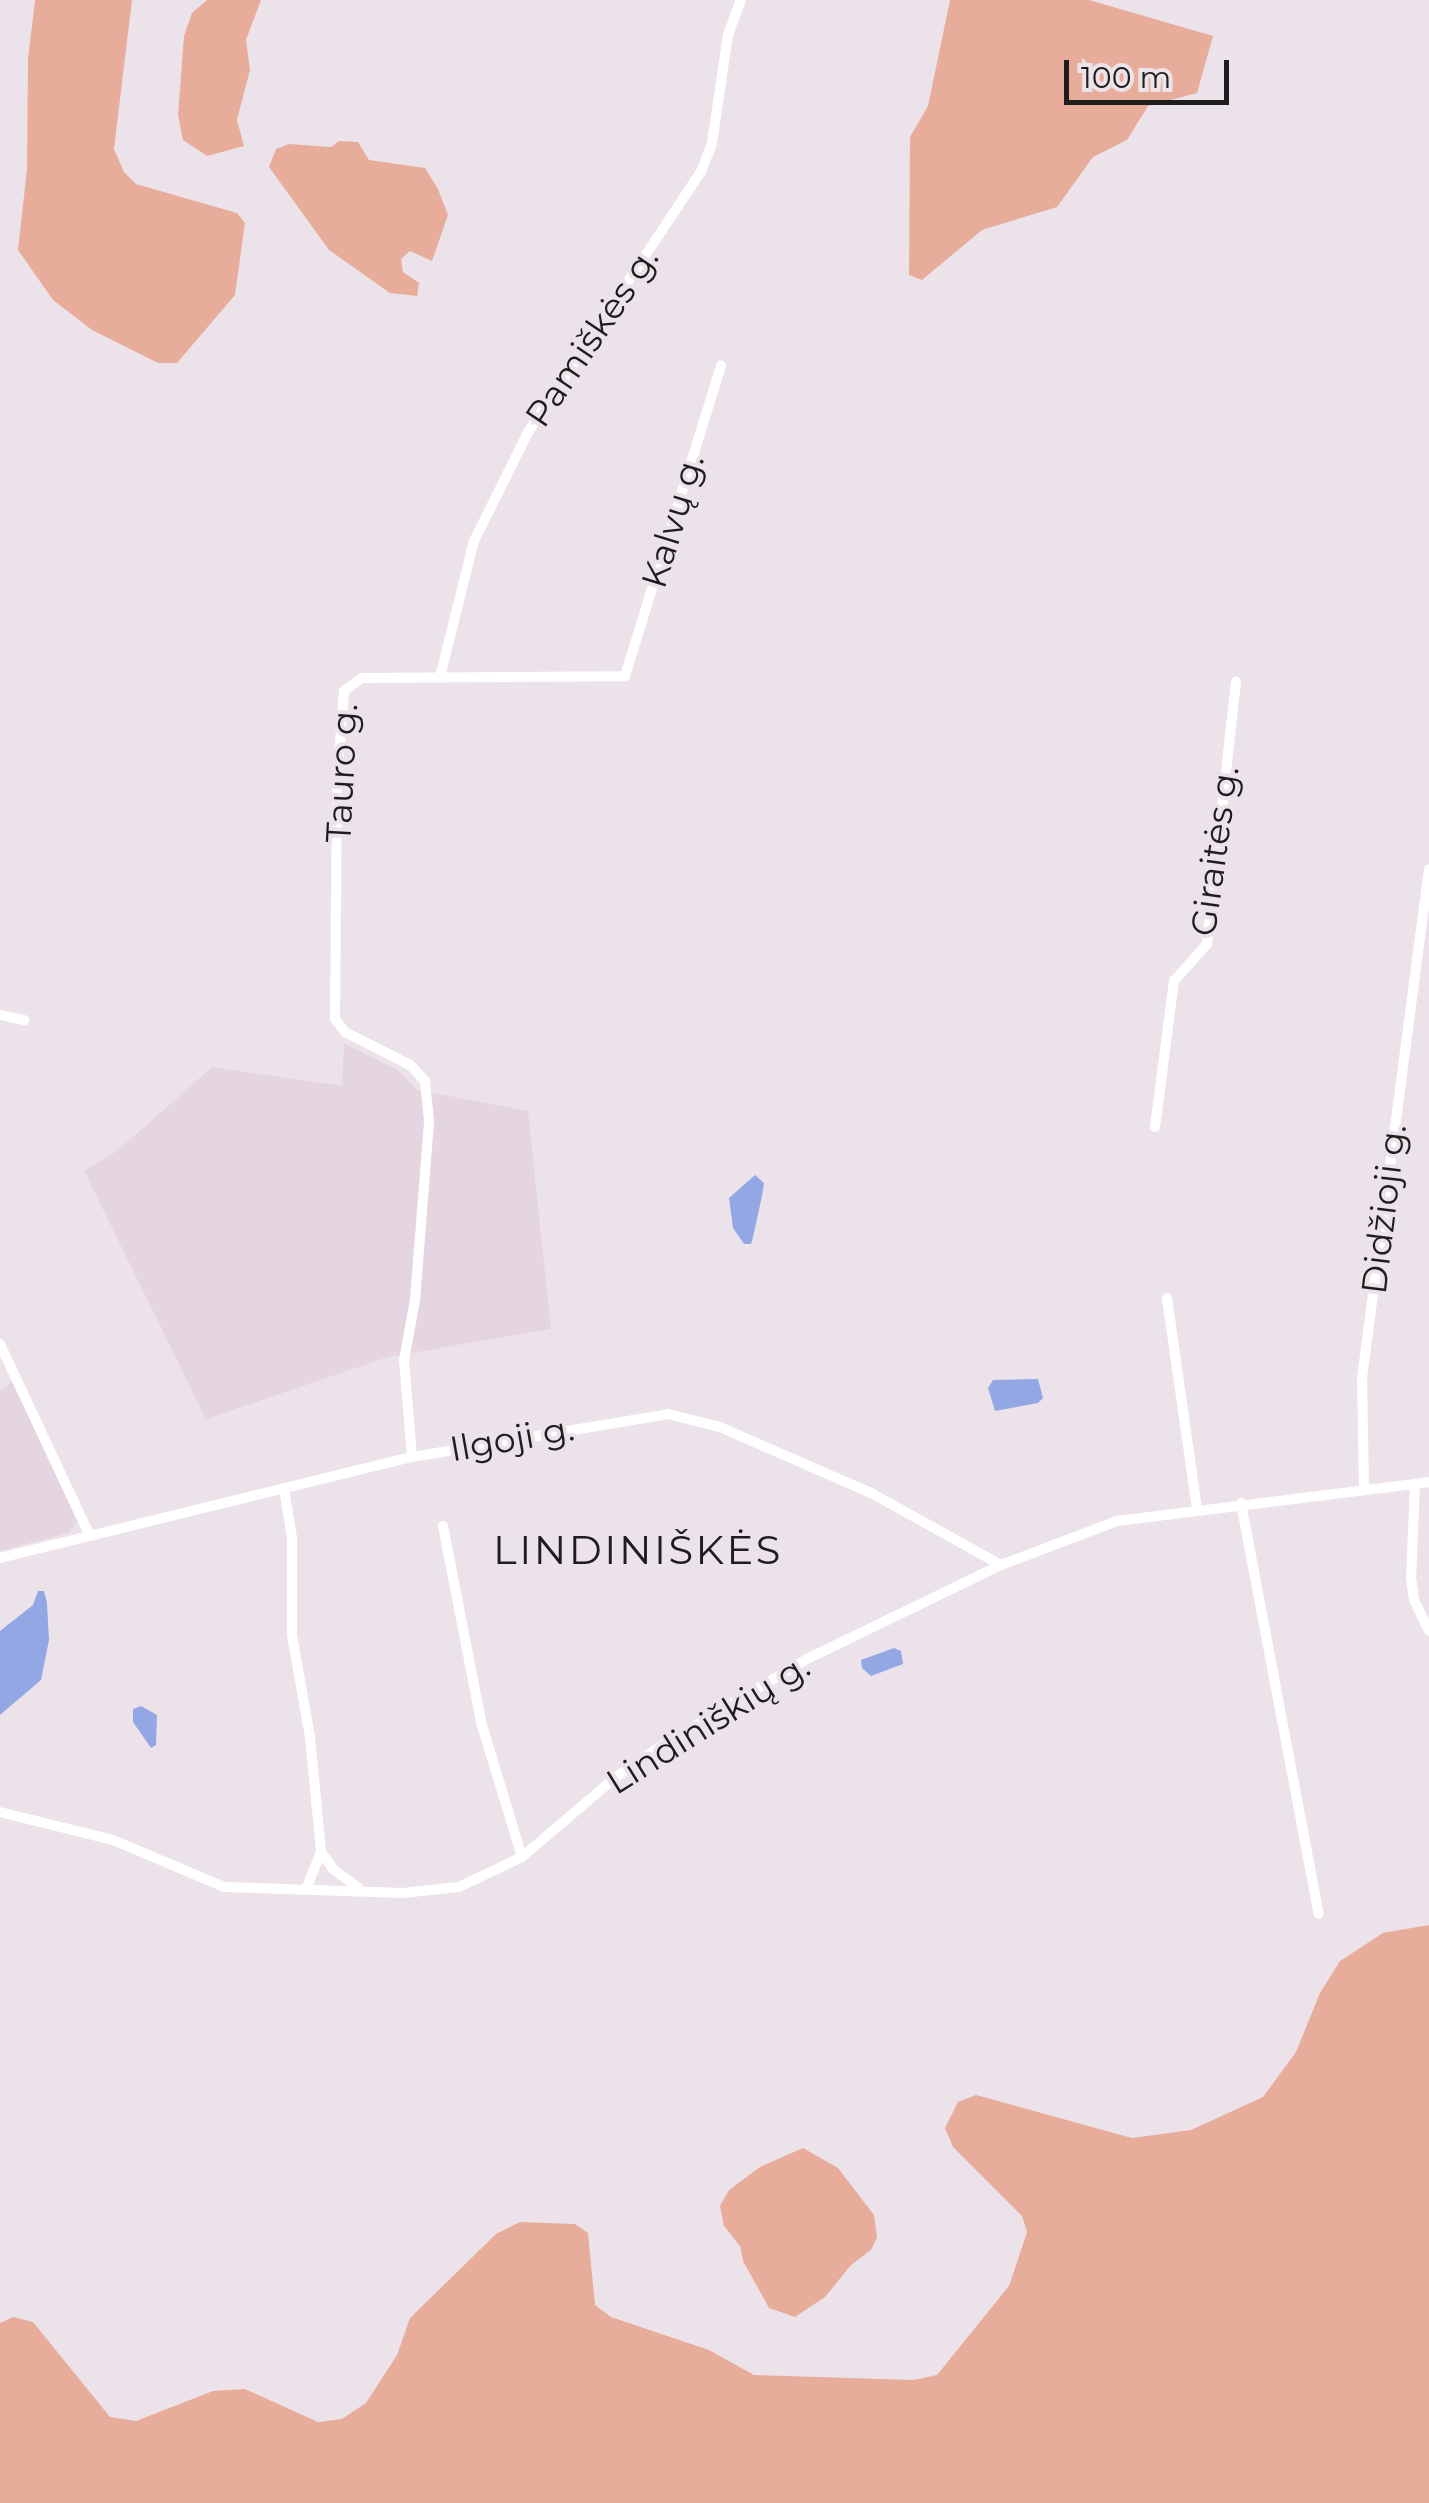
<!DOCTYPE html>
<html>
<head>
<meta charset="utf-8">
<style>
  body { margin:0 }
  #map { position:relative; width:1429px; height:2503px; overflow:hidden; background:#ece3ea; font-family:Montserrat,sans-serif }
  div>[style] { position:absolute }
  .built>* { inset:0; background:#e5d5e1 }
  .green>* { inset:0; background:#e7ad9a }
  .water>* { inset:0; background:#93a7e5 }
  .minor>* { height:10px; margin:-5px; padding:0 5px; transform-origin:5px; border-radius:5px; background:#fff }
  span { translate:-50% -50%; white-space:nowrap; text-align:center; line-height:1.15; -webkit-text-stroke:8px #ece3ea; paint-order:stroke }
  .street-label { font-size:35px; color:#1f1c1e }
  .quarter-label { font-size:40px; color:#1f1c1e; letter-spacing:2.5px }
  .scale { position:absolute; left:1064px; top:60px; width:165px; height:45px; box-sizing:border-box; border:5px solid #1f1c1e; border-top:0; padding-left:12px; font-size:30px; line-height:35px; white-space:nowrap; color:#1f1c1e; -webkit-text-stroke:8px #ece3ea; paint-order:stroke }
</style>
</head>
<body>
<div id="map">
  <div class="built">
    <i style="clip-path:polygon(344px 1043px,398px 1070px,417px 1090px,528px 1111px,551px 1329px,388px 1357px,206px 1419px,84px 1171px,117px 1151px,212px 1067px,342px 1086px)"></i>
    <i style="clip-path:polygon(13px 1381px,78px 1522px,68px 1533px,0 1551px,0 1391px)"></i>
  </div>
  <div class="green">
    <i style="clip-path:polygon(35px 0,132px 0,114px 149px,124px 172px,136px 184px,237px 213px,245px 223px,235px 295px,177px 363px,158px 363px,92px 330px,53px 300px,18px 250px,27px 169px,28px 59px)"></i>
    <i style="clip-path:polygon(207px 0,261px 0,246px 40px,250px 70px,237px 120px,244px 146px,207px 156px,183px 140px,178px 115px,184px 36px,192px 13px)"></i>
    <i style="clip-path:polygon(950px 0,1089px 0,1213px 36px,1197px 93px,1148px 106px,1127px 140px,1093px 157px,1057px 207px,982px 230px,922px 280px,909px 275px,910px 137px,928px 106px)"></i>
    <i style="clip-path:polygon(339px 141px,358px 142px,369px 160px,425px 168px,438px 189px,448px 215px,432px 261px,410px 251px,401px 259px,403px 272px,419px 283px,417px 296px,390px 293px,329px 250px,269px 167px,276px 149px,289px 144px,331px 147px)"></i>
    <i style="clip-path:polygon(1429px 1925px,1429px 2503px,0 2503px,0 2323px,13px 2317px,33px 2322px,110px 2417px,136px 2421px,213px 2391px,245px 2389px,318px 2422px,342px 2419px,366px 2403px,397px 2355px,410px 2318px,496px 2234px,520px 2222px,575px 2224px,588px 2233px,595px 2305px,611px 2317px,709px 2350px,754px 2375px,914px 2380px,937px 2375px,1009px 2286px,1027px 2232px,1022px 2216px,953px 2147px,945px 2128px,958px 2102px,976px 2095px,1132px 2138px,1191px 2130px,1263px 2097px,1296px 2052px,1320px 1993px,1340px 1961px,1383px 1933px)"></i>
    <i style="clip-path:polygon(803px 2148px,838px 2168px,874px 2215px,877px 2238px,871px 2250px,851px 2265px,825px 2297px,795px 2317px,769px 2308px,743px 2261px,740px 2246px,724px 2226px,720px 2206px,729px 2190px,760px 2167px)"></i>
  </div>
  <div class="water">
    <i style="clip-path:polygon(755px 1175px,764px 1183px,762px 1196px,753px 1237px,751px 1244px,744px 1244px,733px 1228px,729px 1198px)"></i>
    <i style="clip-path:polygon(1038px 1379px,1043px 1398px,1038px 1403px,995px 1411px,988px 1388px,993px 1380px)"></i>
    <i style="clip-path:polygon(38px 1591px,44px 1591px,47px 1603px,49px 1640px,41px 1680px,0 1715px,0 1631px,33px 1605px)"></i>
    <i style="clip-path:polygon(894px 1648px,901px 1651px,903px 1664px,871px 1676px,862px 1668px,861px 1660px)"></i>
    <i style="clip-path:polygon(141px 1706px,157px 1715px,156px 1745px,151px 1748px,133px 1722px,133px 1709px)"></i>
  </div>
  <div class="minor">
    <i style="left:440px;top:677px;width:140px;rotate:-76deg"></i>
    <i style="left:474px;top:541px;width:122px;rotate:-63.6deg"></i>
    <i style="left:528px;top:432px;width:312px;rotate:-56.4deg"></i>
    <i style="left:701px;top:172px;width:31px;rotate:-69deg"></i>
    <i style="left:712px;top:143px;width:109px;rotate:-81.6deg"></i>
    <i style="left:728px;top:35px;width:37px;rotate:-70deg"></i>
    <i style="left:0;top:1015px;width:25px;rotate:12deg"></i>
    <i style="left:1155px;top:1127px;width:147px;rotate:-82.6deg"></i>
    <i style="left:1174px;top:981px;width:50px;rotate:-48.3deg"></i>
    <i style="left:1207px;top:944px;width:264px;rotate:-83.7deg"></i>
    <i style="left:1167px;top:1298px;width:212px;rotate:81.9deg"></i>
    <i style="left:0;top:1344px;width:212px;rotate:64.9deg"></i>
    <i style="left:412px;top:1457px;width:97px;rotate:-94.7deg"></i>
    <i style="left:404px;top:1360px;width:61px;rotate:-79.6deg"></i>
    <i style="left:415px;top:1300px;width:180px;rotate:-85.5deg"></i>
    <i style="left:429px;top:1121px;width:40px;rotate:-95.7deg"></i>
    <i style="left:425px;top:1081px;width:22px;rotate:-133deg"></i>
    <i style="left:410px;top:1065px;width:73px;rotate:-153.1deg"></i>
    <i style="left:345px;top:1032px;width:16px;rotate:-128deg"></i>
    <i style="left:335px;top:1019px;width:239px;rotate:-89.5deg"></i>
    <i style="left:337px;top:780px;width:89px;rotate:-85.5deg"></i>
    <i style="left:344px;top:691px;width:22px;rotate:-36deg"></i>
    <i style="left:362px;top:678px;width:263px;rotate:-0.4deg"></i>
    <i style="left:625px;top:676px;width:325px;rotate:-72.8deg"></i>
    <i style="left:1415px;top:1484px;width:94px;rotate:92.4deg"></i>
    <i style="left:1411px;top:1578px;width:22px;rotate:82deg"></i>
    <i style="left:1414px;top:1600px;width:34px;rotate:64deg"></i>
    <i style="left:284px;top:1488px;width:51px;rotate:80.9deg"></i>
    <i style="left:292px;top:1538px;width:97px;rotate:90deg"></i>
    <i style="left:292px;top:1635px;width:104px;rotate:80deg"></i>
    <i style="left:310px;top:1737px;width:116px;rotate:84.5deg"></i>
    <i style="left:321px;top:1852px;width:40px;rotate:112deg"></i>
    <i style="left:1364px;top:1490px;width:112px;rotate:-91deg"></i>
    <i style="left:1362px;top:1378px;width:513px;rotate:-82.5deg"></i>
    <i style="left:1241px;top:1503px;width:418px;rotate:79.3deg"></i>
    <i style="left:443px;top:1526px;width:200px;rotate:79deg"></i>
    <i style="left:481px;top:1722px;width:141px;rotate:73.1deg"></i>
    <i style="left:0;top:1558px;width:424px;rotate:-13.8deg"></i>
    <i style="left:412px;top:1457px;width:260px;rotate:-9.5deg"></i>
    <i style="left:668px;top:1414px;width:54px;rotate:14deg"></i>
    <i style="left:720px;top:1427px;width:167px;rotate:23.6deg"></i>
    <i style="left:873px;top:1494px;width:146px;rotate:29deg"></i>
    <i style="left:0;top:1812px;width:116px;rotate:13.9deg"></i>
    <i style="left:113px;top:1840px;width:121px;rotate:22.9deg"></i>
    <i style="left:224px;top:1887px;width:179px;rotate:1.9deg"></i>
    <i style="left:403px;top:1893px;width:56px;rotate:-6.1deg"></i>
    <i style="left:459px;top:1887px;width:70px;rotate:-25.5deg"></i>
    <i style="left:522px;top:1857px;width:123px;rotate:-40.4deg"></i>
    <i style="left:616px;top:1777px;width:58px;rotate:-34.5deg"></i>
    <i style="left:664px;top:1744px;width:166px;rotate:-30.7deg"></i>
    <i style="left:807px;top:1659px;width:216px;rotate:-25.9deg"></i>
    <i style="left:1001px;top:1565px;width:124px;rotate:-20.8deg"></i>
    <i style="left:1117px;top:1521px;width:314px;rotate:-7.1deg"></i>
    <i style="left:321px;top:1852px;width:22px;rotate:54deg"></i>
    <i style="left:334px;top:1870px;width:31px;rotate:36deg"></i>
  </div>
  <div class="street-label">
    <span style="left:592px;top:337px;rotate:-56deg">Pamiškės g.</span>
    <span style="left:673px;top:521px;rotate:-73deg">Kalvų g.</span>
    <span style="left:342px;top:773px;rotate:-87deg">Tauro g.</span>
    <span style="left:1215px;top:851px;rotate:-82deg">Giraitės g.</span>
    <span style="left:1384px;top:1209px;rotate:-83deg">Didžioji g.</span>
    <span style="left:512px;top:1439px;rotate:-10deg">Ilgoji g.</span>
    <span style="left:708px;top:1724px;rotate:-32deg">Lindiniškių g.</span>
  </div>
  <div class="quarter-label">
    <span style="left:638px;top:1550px">LINDINIŠKĖS</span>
  </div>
  <div class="scale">100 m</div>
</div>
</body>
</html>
